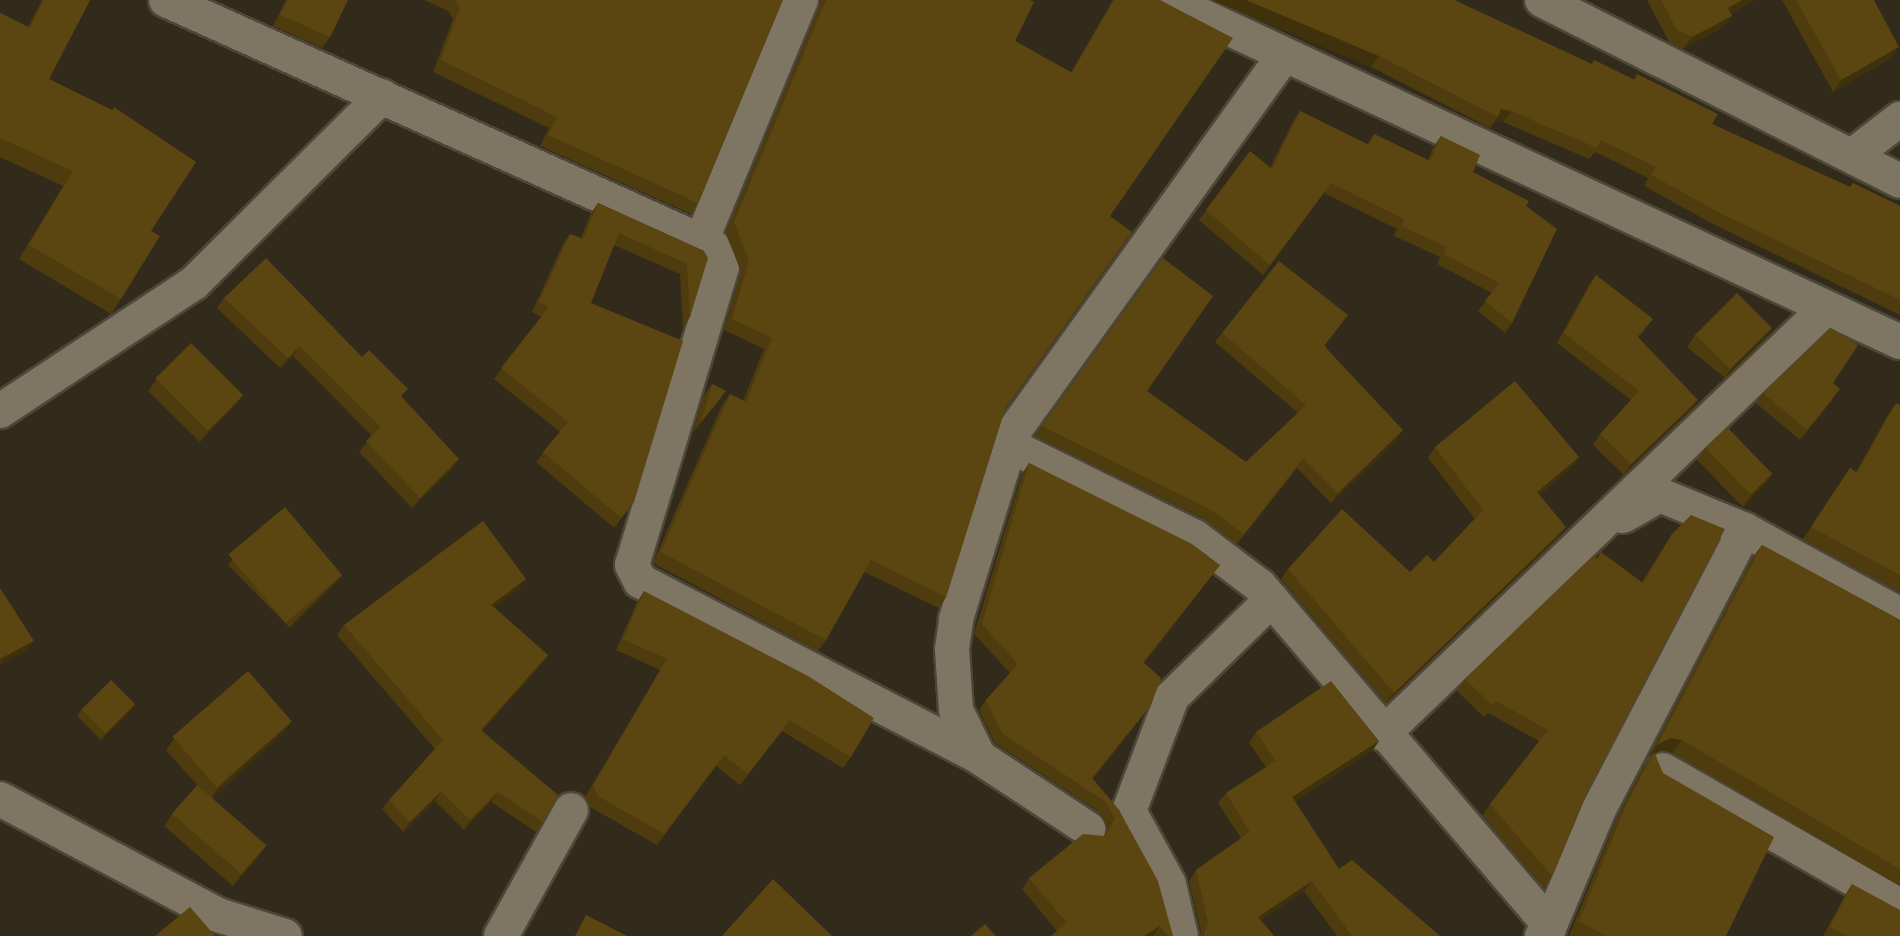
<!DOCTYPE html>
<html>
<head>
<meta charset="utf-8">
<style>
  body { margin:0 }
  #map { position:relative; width:1900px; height:936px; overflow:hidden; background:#322a1a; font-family:Helvetica,sans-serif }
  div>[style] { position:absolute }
  .roads { filter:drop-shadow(2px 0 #4d4739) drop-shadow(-2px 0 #4d4739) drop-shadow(0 2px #4d4739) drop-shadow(0 -2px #4d4739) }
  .street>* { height:34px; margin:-17px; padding:0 17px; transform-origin:17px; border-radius:17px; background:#7e7663 }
  .wall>* { inset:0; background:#4e3c0f }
  .shaded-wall>* { inset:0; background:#40310d }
  .building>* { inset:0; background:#5b4612; transform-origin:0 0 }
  span { translate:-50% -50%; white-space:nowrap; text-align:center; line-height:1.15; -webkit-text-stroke:7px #322a1a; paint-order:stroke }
</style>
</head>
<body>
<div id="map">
  <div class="roads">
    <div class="street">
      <i style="left:166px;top:0;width:599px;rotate:24.25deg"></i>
      <i style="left:712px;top:246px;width:23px;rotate:65deg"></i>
      <i style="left:722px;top:267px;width:311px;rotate:106.8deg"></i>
      <i style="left:632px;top:565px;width:18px;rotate:63deg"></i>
      <i style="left:640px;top:581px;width:382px;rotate:27.4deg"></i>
      <i style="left:979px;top:757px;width:131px;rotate:33.4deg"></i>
      <i style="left:1168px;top:0;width:808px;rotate:25.04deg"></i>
      <i style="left:1542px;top:0;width:401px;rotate:26.8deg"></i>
      <i style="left:1852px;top:156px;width:61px;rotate:-37.6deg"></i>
      <i style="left:702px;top:239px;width:259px;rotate:-67.5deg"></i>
      <i style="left:0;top:411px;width:232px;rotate:-33.4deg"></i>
      <i style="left:194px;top:283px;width:265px;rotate:-44.8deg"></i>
      <i style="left:1013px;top:447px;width:203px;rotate:26.3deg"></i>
      <i style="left:1195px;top:537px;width:81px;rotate:37deg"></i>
      <i style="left:1260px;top:586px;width:434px;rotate:49.5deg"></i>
      <i style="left:1542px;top:916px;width:14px;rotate:60deg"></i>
      <i style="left:1549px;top:928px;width:11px;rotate:131deg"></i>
      <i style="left:1623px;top:516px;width:43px;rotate:-29.6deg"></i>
      <i style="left:1660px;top:495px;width:92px;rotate:22.4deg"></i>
      <i style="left:1745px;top:530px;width:177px;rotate:28.7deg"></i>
      <i style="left:1383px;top:734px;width:615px;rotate:-43.88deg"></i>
      <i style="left:979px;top:757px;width:52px;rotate:-116.1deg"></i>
      <i style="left:956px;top:710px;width:61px;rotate:-93.8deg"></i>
      <i style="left:952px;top:649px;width:30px;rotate:-82deg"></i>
      <i style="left:956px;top:619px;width:197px;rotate:-72.9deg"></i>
      <i style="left:1014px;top:431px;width:462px;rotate:-54.3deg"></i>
      <i style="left:1663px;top:770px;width:273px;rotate:29.8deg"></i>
      <i style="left:0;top:799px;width:247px;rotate:28deg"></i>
      <i style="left:218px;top:915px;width:70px;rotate:17.4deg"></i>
      <i style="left:1549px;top:928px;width:129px;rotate:-67.2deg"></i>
      <i style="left:1599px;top:809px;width:315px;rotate:-62.4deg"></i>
      <i style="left:501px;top:936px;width:144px;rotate:-60.9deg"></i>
      <i style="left:1181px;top:936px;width:53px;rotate:-103deg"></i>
      <i style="left:1169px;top:884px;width:83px;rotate:-118.7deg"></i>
      <i style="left:1129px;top:811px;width:122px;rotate:-69.3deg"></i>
      <i style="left:1172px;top:697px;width:139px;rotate:-44.4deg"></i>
    </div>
  </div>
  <div class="wall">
    <i style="clip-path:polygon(42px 0,90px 0,49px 79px,151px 231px,121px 299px,111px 314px,19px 259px,63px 186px,0 157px,0 13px,28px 27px)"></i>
    <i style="clip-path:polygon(286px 0,348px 0,330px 37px,322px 48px,273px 26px)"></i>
    <i style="clip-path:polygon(424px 0,782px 0,698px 203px,691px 214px,540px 146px,549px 128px,433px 72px,453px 19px,448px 11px)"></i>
    <i style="clip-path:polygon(819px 0,1029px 0,1015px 41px,1071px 72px,1113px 0,1160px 0,1110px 216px,1005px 409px,946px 597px,939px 608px,864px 572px,826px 640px,818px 651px,653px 563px,722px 405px,730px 394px,743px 401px,764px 349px,724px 330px,741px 272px,726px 233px,819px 8px)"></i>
    <i style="clip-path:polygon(1212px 0,1454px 0,1591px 64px,1634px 80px,1637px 74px,1712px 124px,1850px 187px,1853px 183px,1900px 206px,1900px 315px,1713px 224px,1644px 186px,1648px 178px,1595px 152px,1589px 159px,1503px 122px,1495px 121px,1490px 128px,1371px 67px)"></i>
    <i style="clip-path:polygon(1647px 0,1756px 0,1731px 13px,1732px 16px,1724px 27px,1683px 49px,1669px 42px)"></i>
    <i style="clip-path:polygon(1782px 0,1874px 0,1891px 58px,1833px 92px)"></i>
    <i style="clip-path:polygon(1300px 111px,1367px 144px,1374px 134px,1428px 160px,1434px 146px,1441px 136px,1473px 172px,1526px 206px,1512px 323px,1505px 333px,1478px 311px,1492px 293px,1437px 264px,1440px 257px,1394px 236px,1397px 229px,1324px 193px,1263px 275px,1199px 220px,1250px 151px,1270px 168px,1293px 121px)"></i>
    <i style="clip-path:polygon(598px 203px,704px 251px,690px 317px,683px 328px,680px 274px,614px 245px,591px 303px,634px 502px,614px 528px,536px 462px,560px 432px,494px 379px,541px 317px,532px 312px,563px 244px,570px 234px,581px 238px,591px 213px)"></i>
    <i style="clip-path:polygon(1163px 258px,1147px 391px,1246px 462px,1298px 413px,1215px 342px,1222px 333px,1325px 346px,1397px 440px,1331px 503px,1297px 468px,1237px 544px,1204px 519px,1035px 436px)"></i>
    <i style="clip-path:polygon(1596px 275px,1653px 319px,1638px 338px,1691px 410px,1624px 475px,1593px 445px,1600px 434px,1631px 400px,1557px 343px,1589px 285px)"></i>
    <i style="clip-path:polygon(224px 298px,362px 357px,402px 397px,452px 469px,412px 508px,359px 452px,372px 436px,293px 356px,280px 368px,217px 308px)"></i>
    <i style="clip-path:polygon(1772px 328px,1764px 340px,1725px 378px,1687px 347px,1695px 335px)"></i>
    <i style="clip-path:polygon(157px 379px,235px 406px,200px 442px,148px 391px)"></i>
    <i style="clip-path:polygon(1833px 383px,1833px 399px,1800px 440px,1756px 403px,1763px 393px)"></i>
    <i style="clip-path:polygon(712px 384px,726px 391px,693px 433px,704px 395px)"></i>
    <i style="clip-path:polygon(1896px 403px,1900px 405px,1900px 592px,1803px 539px,1850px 468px,1856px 472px,1888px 415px)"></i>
    <i style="clip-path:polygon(1435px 447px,1579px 457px,1571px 468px,1539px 495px,1559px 537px,1386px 703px,1281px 579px,1288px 569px,1410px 572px,1434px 562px,1475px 519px,1428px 458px)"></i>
    <i style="clip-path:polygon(1705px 448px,1772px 474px,1764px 485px,1743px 507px,1697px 460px)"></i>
    <i style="clip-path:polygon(1029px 463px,1220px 565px,1144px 663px,1151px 705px,1093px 779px,1119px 810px,1173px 936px,1051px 936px,1057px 931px,1022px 889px,1029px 878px,1104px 836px,1108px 829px,1099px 812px,995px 743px,979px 710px,986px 700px,1010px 673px,974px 634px,1022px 474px)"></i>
    <i style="clip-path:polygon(1672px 534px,1589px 788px,1552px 876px,1544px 888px,1482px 815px,1539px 741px,1488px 713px,1484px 717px,1457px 691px,1465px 679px,1597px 559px,1642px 582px)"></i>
    <i style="clip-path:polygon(1762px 545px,1900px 620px,1900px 886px,1673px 753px,1662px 750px,1655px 754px,1726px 936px,1569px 936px,1617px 818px,1644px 766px,1652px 755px,1649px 756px,1753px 557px)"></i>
    <i style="clip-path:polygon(233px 559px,338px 581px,290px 628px,228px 565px)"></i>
    <i style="clip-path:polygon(519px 589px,494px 607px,548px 655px,541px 665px,482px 731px,543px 822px,536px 832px,491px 802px,464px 830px,435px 801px,403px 832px,382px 809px,389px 800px,435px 749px,337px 635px,344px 625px)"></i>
    <i style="clip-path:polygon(644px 591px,851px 757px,843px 768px,782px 731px,740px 785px,716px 766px,657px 845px,590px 807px,585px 797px,660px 670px,616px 650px,637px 602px)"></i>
    <i style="clip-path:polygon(135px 704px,131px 710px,101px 740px,77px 716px,81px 710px)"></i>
    <i style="clip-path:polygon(284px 732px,212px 798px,266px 846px,257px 858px,233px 886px,164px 826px,172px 814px,199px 787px,166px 750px,174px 739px)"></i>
    <i style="clip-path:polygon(1256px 732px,1379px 741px,1372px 751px,1295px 801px,1339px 869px,1440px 936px,1337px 936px,1304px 891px,1261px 920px,1274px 936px,1199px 936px,1201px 932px,1189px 881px,1196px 870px,1241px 838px,1218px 803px,1226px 793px,1266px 767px,1249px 743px)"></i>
    <i style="clip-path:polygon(1852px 884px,1900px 936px,1823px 936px,1844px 897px)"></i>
  </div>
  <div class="shaded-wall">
    <i style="clip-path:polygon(1212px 0,1246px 0,1379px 56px,1371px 67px)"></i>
    <i style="clip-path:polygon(1742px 0,1756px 0,1720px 20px,1728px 8px)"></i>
    <i style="clip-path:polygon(1732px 16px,1724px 27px,1683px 49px,1692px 37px)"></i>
    <i style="clip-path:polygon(1899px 47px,1891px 58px,1833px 92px,1841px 80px)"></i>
    <i style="clip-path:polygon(1501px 109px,1511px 111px,1503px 122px,1495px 121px)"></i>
    <i style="clip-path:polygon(1772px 328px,1764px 340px,1725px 378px,1733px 366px)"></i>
    <i style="clip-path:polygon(300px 346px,293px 356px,280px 368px,288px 358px)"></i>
    <i style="clip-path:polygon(726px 391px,718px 403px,693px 433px,701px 422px)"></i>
    <i style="clip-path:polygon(243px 395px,235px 406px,200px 442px,209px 430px)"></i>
    <i style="clip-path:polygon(1698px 400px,1691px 410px,1624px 475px,1631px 464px)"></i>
    <i style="clip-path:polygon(1403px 430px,1397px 440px,1331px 503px,1338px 493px)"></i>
    <i style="clip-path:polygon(1579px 457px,1571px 468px,1529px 503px,1537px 492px)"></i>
    <i style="clip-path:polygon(459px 459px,452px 469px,412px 508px,420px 498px)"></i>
    <i style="clip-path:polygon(1772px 474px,1764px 485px,1743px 507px,1751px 495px)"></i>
    <i style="clip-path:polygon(1566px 527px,1559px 537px,1386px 703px,1394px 693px)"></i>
    <i style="clip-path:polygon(342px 575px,338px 581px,290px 628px,294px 622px)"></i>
    <i style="clip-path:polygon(526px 579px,519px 589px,485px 614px,491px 605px)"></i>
    <i style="clip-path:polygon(34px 641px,27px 651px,0 665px,0 659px)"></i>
    <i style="clip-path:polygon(548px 655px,541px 665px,474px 740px,481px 730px)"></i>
    <i style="clip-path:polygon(135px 704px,131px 710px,101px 740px,105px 734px)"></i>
    <i style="clip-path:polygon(1151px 705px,1144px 715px,1085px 788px,1092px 778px)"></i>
    <i style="clip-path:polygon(292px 721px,284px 732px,210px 800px,218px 788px)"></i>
    <i style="clip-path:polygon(1671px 738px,1682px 740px,1673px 753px,1662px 750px,1649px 756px,1658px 744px)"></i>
    <i style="clip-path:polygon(1379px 741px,1372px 751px,1285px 807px,1292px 797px)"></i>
    <i style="clip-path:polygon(441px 791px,435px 801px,403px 832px,410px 822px)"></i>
    <i style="clip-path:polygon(498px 792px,491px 802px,464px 830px,470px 820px)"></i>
    <i style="clip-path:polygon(266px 846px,257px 858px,233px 886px,241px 875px)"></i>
    <i style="clip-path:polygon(1312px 881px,1304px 891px,1250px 927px,1258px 917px)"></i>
    <i style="clip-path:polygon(1160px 926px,1153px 936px,1144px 936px)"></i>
  </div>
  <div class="building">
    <i style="clip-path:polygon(44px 0,90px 0,49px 79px,112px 110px,114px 107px,196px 162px,151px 231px,160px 236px,121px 299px,29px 245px,73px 171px,0 138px,0 13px,30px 28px)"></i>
    <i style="clip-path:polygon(288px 0,348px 0,330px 37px,280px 15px)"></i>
    <i style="clip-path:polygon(455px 0,783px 0,698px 203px,548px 135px,557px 117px,441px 60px,460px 8px)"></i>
    <i style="clip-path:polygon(826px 0,1029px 0,1034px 2px,1015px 41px,1072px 73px,1114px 0,1160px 0,1233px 38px,1110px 216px,1132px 232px,1005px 409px,946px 597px,871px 560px,826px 640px,661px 552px,730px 394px,746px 402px,772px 338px,732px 319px,749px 261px,734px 222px)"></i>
    <i style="clip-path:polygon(1246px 0,1454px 0,1592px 64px,1594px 60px,1635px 80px,1637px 74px,1718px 114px,1712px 124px,1850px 187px,1853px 183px,1900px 206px,1900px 300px,1720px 213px,1651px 175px,1656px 167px,1601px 140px,1597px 148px,1511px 111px,1501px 109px,1498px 117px,1379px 56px)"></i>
    <i style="clip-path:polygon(1661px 0,1742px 0,1728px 8px,1732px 16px,1692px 37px,1677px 30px)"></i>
    <i style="clip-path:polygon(1796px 0,1874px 0,1899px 47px,1841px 80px)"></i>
    <i style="clip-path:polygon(1300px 111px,1369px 145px,1374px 134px,1430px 161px,1441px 136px,1480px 155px,1473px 172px,1529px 201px,1526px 206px,1557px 229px,1512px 323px,1485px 301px,1499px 283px,1444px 254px,1447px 247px,1401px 226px,1404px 219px,1331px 183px,1270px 265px,1206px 210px,1250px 151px,1272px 169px)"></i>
    <i style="clip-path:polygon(598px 203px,704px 251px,708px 258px,690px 317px,687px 264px,619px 233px,591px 303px,683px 341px,634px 502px,621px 518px,543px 452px,568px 422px,501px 368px,549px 307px,539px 302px,570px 234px,583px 239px)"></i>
    <i style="clip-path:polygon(266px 258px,362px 357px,369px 350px,408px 389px,401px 396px,459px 459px,420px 498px,366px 441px,381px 427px,300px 346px,288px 358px,224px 298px)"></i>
    <i style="clip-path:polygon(1163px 258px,1213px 296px,1147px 391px,1246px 462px,1306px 405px,1222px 333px,1279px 261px,1348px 315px,1324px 346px,1403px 430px,1338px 493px,1303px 458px,1244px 534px,1211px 510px,1042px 426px)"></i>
    <i style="clip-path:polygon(1596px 275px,1653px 319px,1637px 336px,1698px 400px,1631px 464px,1600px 434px,1639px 391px,1564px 333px)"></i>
    <i style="left:1737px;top:293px;width:49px;height:59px;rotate:45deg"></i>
    <i style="clip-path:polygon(1831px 328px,1858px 345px,1833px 383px,1840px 389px,1807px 430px,1763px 393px)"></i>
    <i style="left:191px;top:343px;width:74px;height:50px;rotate:45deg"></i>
    <i style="clip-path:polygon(1515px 381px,1579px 457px,1537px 492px,1566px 527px,1394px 693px,1288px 569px,1342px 509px,1410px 572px,1427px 555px,1434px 562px,1483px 510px,1435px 447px)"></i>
    <i style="clip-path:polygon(712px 384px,726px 391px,701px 422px)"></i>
    <i style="clip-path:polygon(1896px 403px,1900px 405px,1900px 575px,1811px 527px,1850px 468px,1857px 473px)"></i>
    <i style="left:1727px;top:427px;width:65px;height:30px;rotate:46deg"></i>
    <i style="clip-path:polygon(1029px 463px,1192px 544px,1220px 565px,1143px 662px,1161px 678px,1151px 705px,1092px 778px,1119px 810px,1158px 881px,1173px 936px,1168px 936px,1160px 926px,1144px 936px,1051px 936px,1067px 923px,1029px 878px,1083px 834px,1105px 836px,1115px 819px,1106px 802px,1002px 733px,986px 700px,1018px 664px,982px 624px)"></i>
    <i style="left:285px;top:507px;width:89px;height:74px;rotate:50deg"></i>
    <i style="clip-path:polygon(1691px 515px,1725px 529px,1589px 788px,1552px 876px,1490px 804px,1548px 730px,1496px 701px,1492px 705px,1465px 679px,1594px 555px,1597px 559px,1601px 552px,1643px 583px,1672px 534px)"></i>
    <i style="clip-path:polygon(483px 521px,526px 579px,491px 605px,548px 655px,481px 730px,558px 795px,543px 822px,498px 792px,470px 820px,441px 791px,410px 822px,389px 800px,443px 740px,344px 625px)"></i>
    <i style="clip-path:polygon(1762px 545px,1900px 620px,1900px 869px,1682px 740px,1671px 738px,1658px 744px)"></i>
    <i style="clip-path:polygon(0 588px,34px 641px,0 659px)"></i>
    <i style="clip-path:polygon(644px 591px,808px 676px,874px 718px,851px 757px,790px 720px,748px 774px,724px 755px,664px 834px,598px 796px,593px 786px,667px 659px,623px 639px)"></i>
    <i style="left:248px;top:671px;width:67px;height:100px;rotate:49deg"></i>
    <i style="left:111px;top:680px;width:34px;height:42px;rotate:45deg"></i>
    <i style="clip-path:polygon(1331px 681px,1379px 741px,1292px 797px,1339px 869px,1352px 860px,1440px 936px,1352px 936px,1312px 881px,1258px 917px,1274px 936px,1204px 936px,1208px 922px,1196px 870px,1250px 832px,1226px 793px,1276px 761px,1256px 732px)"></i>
    <i style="clip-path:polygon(1654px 752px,1663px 773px,1774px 837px,1726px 936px,1606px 936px,1579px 921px,1627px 803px)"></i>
    <i style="left:197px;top:785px;width:92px;height:38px;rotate:41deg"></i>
    <i style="clip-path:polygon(773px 879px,832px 936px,722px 936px)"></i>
    <i style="clip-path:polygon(1852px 884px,1900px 910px,1900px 936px,1847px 936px,1830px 927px)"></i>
    <i style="clip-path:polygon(190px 907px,215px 936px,155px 936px)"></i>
    <i style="clip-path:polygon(586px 915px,627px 936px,575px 936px)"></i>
    <i style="clip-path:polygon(985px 924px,996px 936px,971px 936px)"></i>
  </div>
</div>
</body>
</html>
